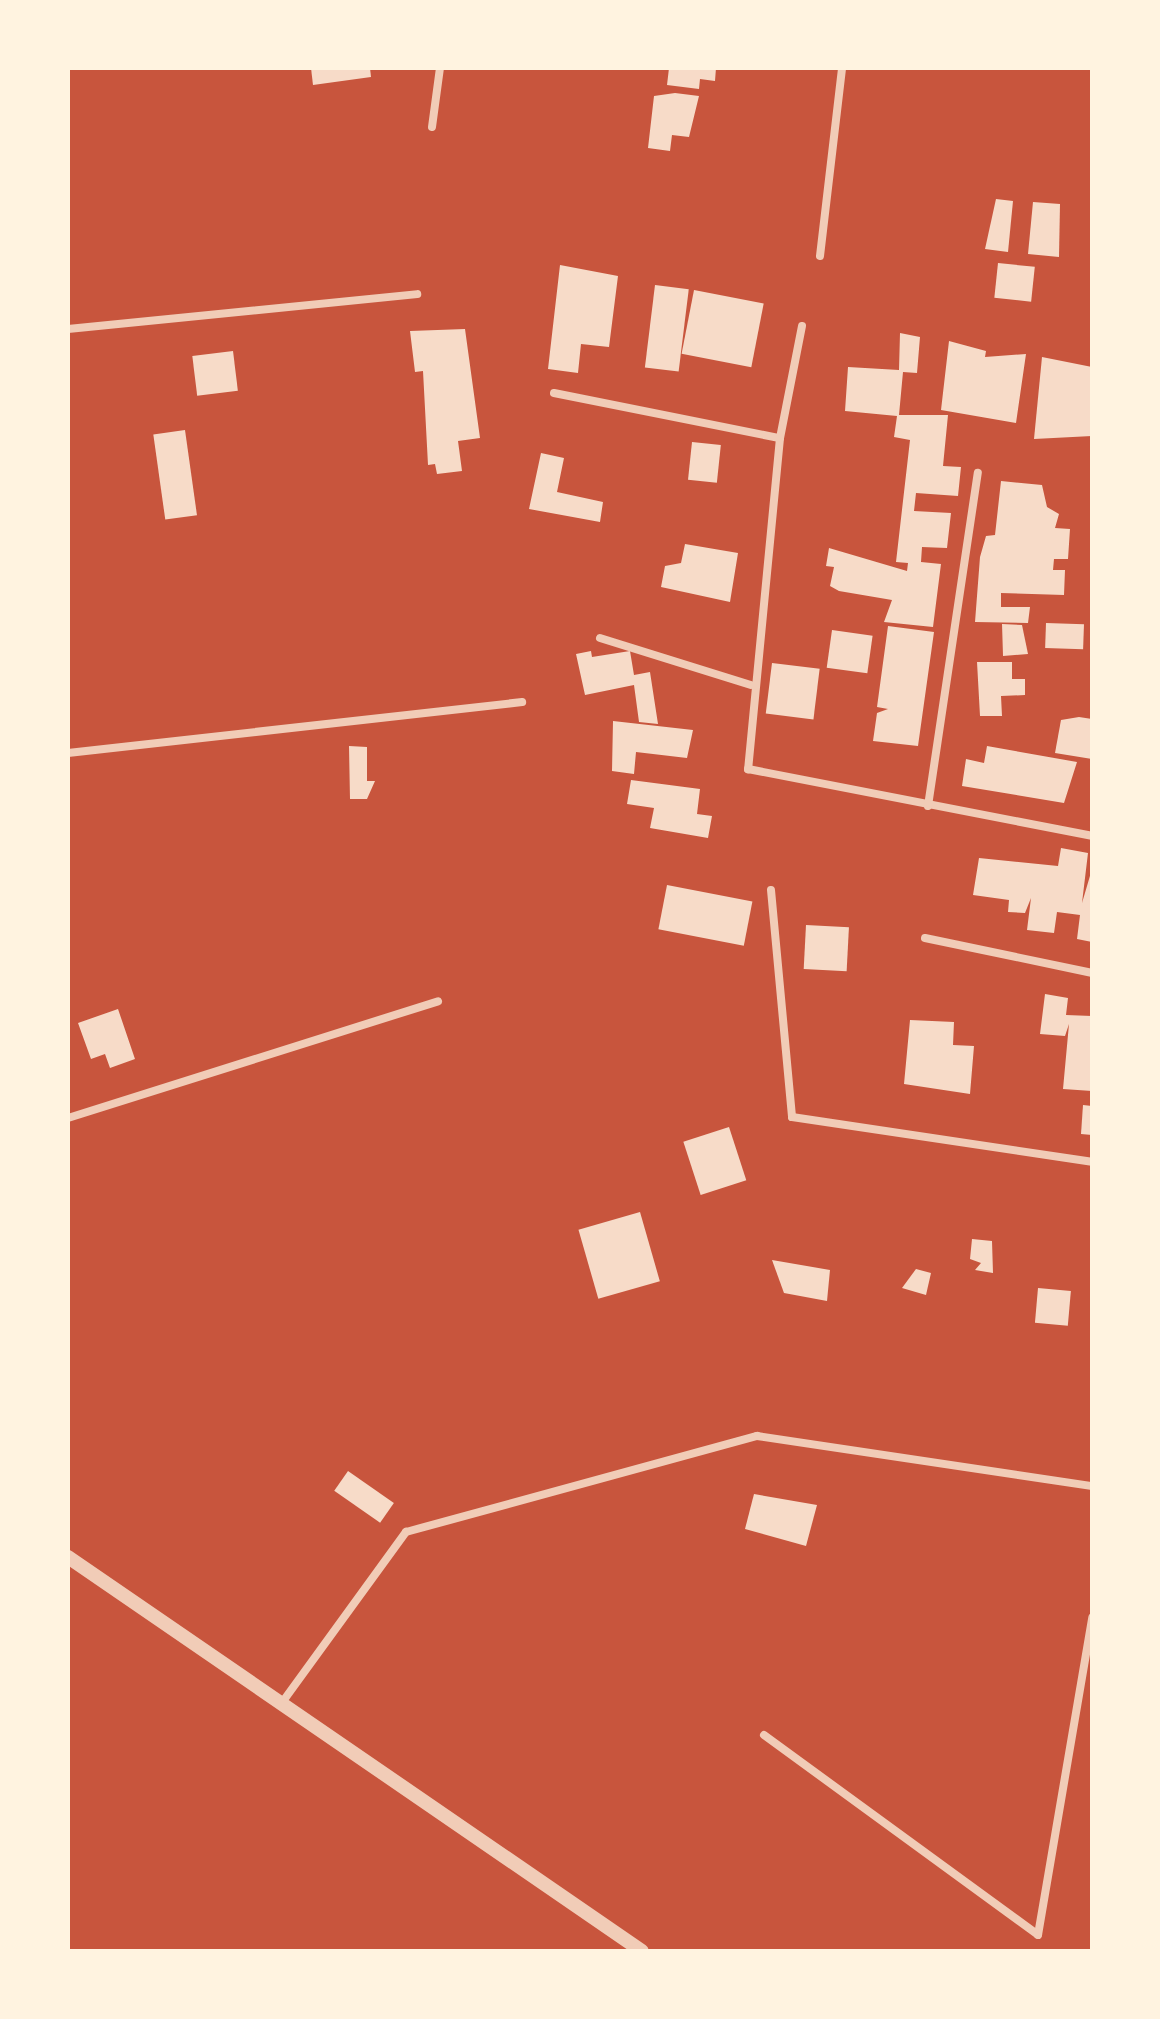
<!DOCTYPE html>
<html>
<head>
<meta charset="utf-8">
<style>
  body { margin:0 }
  #map { position:relative; width:1160px; height:2019px; overflow:hidden; background:#c8553d; font-family:"Fira Sans",sans-serif }
  div>[style] { position:absolute }
  .building>* { inset:0; background:#f7dbc8; transform-origin:0 0 }
  .minor>* { height:8px; margin:-4px; padding:0 4px; transform-origin:4px; border-radius:4px; background:#f1ccb7 }
  .tertiary>* { height:14px; margin:-7px; padding:0 7px; transform-origin:7px; border-radius:7px; background:#f1ccb7 }
  span { translate:-50% -50%; white-space:nowrap; text-align:center; line-height:1.15; -webkit-text-stroke:7px #fff3e0; paint-order:stroke }
  .frame { position:absolute; inset:0; border:70px solid #fff3e0; pointer-events:none }
</style>
</head>
<body>
<div id="map">
  <div class="building">
    <i style="clip-path:polygon(311px 68px,370px 68px,371px 77px,313px 85px)"></i>
    <i style="clip-path:polygon(669px 68px,716px 68px,715px 81px,700px 79px,699px 89px,667px 85px)"></i>
    <i style="clip-path:polygon(675px 93px,699px 96px,689px 137px,672px 135px,670px 151px,648px 148px,654px 96px)"></i>
    <i style="clip-path:polygon(996px 199px,1013px 201px,1008px 252px,985px 249px)"></i>
    <i style="clip-path:polygon(1033px 202px,1060px 204px,1059px 257px,1028px 254px)"></i>
    <i style="left:998px;top:263px;width:37px;height:35px;rotate:6deg"></i>
    <i style="clip-path:polygon(560px 265px,618px 276px,609px 347px,581px 344px,578px 373px,548px 369px)"></i>
    <i style="left:655px;top:285px;width:34px;height:83px;rotate:7deg"></i>
    <i style="left:694px;top:290px;width:71px;height:65px;rotate:11deg"></i>
    <i style="clip-path:polygon(465px 329px,480px 438px,458px 441px,462px 471px,437px 474px,435px 464px,428px 465px,423px 371px,415px 372px,410px 331px)"></i>
    <i style="clip-path:polygon(900px 333px,920px 337px,917px 373px,903px 372px,899px 415px,948px 415px,943px 466px,961px 467px,958px 496px,916px 493px,914px 511px,951px 513px,947px 548px,922px 547px,921px 562px,941px 564px,933px 627px,884px 622px,892px 600px,839px 591px,830px 586px,834px 567px,826px 566px,829px 548px,907px 571px,908px 563px,896px 562px,910px 440px,894px 437px,897px 416px,845px 411px,848px 367px,899px 370px)"></i>
    <i style="clip-path:polygon(949px 341px,986px 351px,985px 357px,1026px 354px,1016px 423px,941px 410px)"></i>
    <i style="left:233px;top:351px;width:40px;height:41px;rotate:83deg"></i>
    <i style="clip-path:polygon(1042px 357px,1092px 367px,1092px 436px,1034px 439px)"></i>
    <i style="left:185px;top:430px;width:86px;height:32px;rotate:82deg"></i>
    <i style="left:692px;top:442px;width:29px;height:38px;rotate:6deg"></i>
    <i style="clip-path:polygon(541px 453px,564px 458px,557px 492px,603px 502px,600px 522px,529px 509px)"></i>
    <i style="clip-path:polygon(1001px 481px,1042px 485px,1047px 507px,1059px 514px,1055px 528px,1070px 529px,1068px 559px,1054px 559px,1053px 570px,1065px 570px,1064px 595px,1001px 593px,1001px 607px,1030px 607px,1028px 623px,975px 622px,980px 557px,986px 536px,995px 535px)"></i>
    <i style="clip-path:polygon(685px 544px,738px 553px,730px 602px,661px 587px,665px 566px,681px 563px)"></i>
    <i style="left:1046px;top:623px;width:38px;height:25px;rotate:2deg"></i>
    <i style="clip-path:polygon(1002px 624px,1022px 625px,1028px 654px,1003px 656px)"></i>
    <i style="clip-path:polygon(888px 626px,934px 632px,918px 746px,873px 741px,877px 713px,888px 709px,877px 707px)"></i>
    <i style="left:832px;top:630px;width:41px;height:38px;rotate:8deg"></i>
    <i style="clip-path:polygon(591px 651px,592px 657px,630px 651px,634px 675px,650px 672px,658px 724px,639px 722px,634px 685px,585px 695px,576px 654px)"></i>
    <i style="clip-path:polygon(977px 662px,1012px 662px,1012px 679px,1025px 679px,1025px 695px,1001px 696px,1002px 716px,980px 716px)"></i>
    <i style="left:772px;top:663px;width:48px;height:51px;rotate:7deg"></i>
    <i style="clip-path:polygon(1079px 717px,1092px 719px,1092px 759px,1055px 753px,1061px 720px)"></i>
    <i style="clip-path:polygon(613px 721px,693px 730px,687px 758px,636px 752px,634px 774px,612px 771px)"></i>
    <i style="clip-path:polygon(349px 746px,367px 747px,367px 781px,375px 781px,367px 799px,350px 799px)"></i>
    <i style="clip-path:polygon(987px 746px,1077px 762px,1064px 803px,962px 786px,966px 759px,984px 763px)"></i>
    <i style="clip-path:polygon(631px 780px,700px 789px,697px 814px,712px 816px,708px 838px,650px 828px,654px 808px,627px 804px)"></i>
    <i style="clip-path:polygon(1061px 848px,1088px 853px,1082px 903px,1092px 869px,1092px 942px,1077px 939px,1080px 915px,1057px 912px,1054px 933px,1027px 930px,1031px 898px,1025px 913px,1008px 912px,1009px 900px,973px 895px,979px 858px,1058px 866px)"></i>
    <i style="left:667px;top:885px;width:87px;height:45px;rotate:11deg"></i>
    <i style="left:806px;top:925px;width:43px;height:44px;rotate:3deg"></i>
    <i style="clip-path:polygon(1045px 994px,1068px 998px,1066px 1015px,1092px 1016px,1092px 1091px,1063px 1089px,1069px 1024px,1065px 1036px,1040px 1034px)"></i>
    <i style="clip-path:polygon(118px 1009px,135px 1059px,110px 1068px,105px 1054px,91px 1059px,78px 1023px)"></i>
    <i style="clip-path:polygon(910px 1020px,954px 1022px,953px 1045px,974px 1046px,970px 1094px,904px 1084px)"></i>
    <i style="clip-path:polygon(1083px 1105px,1092px 1106px,1092px 1135px,1081px 1134px)"></i>
    <i style="left:729px;top:1127px;width:56px;height:48px;rotate:72deg"></i>
    <i style="left:640px;top:1212px;width:72px;height:64px;rotate:74deg"></i>
    <i style="clip-path:polygon(972px 1239px,992px 1241px,993px 1273px,975px 1270px,981px 1263px,970px 1259px)"></i>
    <i style="clip-path:polygon(772px 1260px,830px 1270px,827px 1301px,784px 1293px)"></i>
    <i style="clip-path:polygon(916px 1269px,931px 1273px,926px 1295px,902px 1288px)"></i>
    <i style="left:1038px;top:1288px;width:33px;height:35px;rotate:5deg"></i>
    <i style="left:348px;top:1471px;width:56px;height:24px;rotate:35deg"></i>
    <i style="clip-path:polygon(754px 1494px,817px 1505px,806px 1546px,745px 1529px)"></i>
  </div>
  <div class="minor">
    <i style="left:432px;top:127px;width:60px;rotate:-82.3deg"></i>
    <i style="left:820px;top:256px;width:189px;rotate:-83.3deg"></i>
    <i style="left:802px;top:326px;width:114px;rotate:101.1deg"></i>
    <i style="left:780px;top:438px;width:333px;rotate:95.5deg"></i>
    <i style="left:748px;top:769px;width:350px;rotate:11deg"></i>
    <i style="left:68px;top:329px;width:351px;rotate:-5.7deg"></i>
    <i style="left:554px;top:393px;width:230px;rotate:11.3deg"></i>
    <i style="left:600px;top:638px;width:158px;rotate:17.3deg"></i>
    <i style="left:68px;top:753px;width:457px;rotate:-6.4deg"></i>
    <i style="left:928px;top:806px;width:337px;rotate:-81.5deg"></i>
    <i style="left:771px;top:890px;width:228px;rotate:84.7deg"></i>
    <i style="left:792px;top:1117px;width:303px;rotate:8.5deg"></i>
    <i style="left:925px;top:938px;width:171px;rotate:11.8deg"></i>
    <i style="left:68px;top:1118px;width:388px;rotate:-17.5deg"></i>
    <i style="left:281px;top:1704px;width:213px;rotate:-54deg"></i>
    <i style="left:406px;top:1532px;width:364px;rotate:-15.3deg"></i>
    <i style="left:757px;top:1436px;width:339px;rotate:8.5deg"></i>
    <i style="left:764px;top:1735px;width:339px;rotate:36.1deg"></i>
    <i style="left:1038px;top:1935px;width:322px;rotate:-80.3deg"></i>
  </div>
  <div class="tertiary">
    <i style="left:68px;top:1557px;width:696px;rotate:34.47deg"></i>
  </div>
  <div class="frame"></div>
</div>
</body>
</html>
